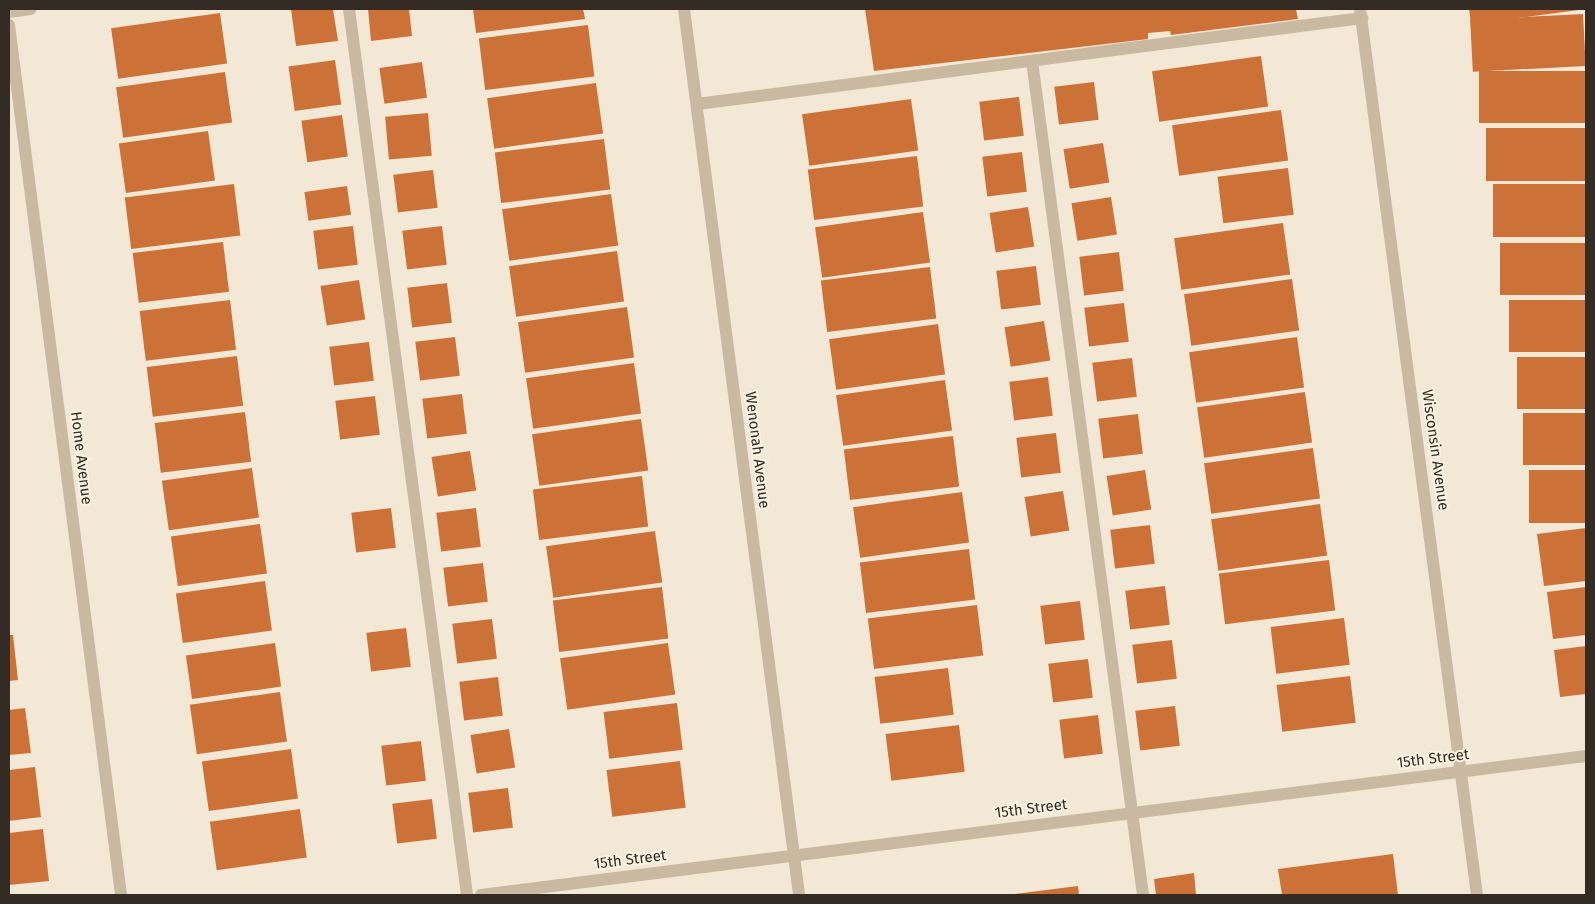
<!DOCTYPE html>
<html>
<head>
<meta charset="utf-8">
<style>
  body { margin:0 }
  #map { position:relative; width:1595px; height:904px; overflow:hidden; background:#f2e8d5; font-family:"Fira Sans",sans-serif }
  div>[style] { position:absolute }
  .building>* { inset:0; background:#cc7239; transform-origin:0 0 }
  .service>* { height:12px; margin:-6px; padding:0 6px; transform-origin:6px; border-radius:6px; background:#cab9a1 }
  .minor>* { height:12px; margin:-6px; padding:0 6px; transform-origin:6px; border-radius:6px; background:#cab9a1 }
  span { translate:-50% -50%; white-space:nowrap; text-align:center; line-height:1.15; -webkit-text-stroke:4px #faf2e1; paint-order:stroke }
  .street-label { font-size:15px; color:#342b24 }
  .frame { position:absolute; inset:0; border:10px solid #342b24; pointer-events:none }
</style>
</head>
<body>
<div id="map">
  <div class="building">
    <i style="clip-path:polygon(291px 9px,333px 9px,338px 41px,296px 46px)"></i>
    <i style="clip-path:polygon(368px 9px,409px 9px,412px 36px,371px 41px)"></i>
    <i style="clip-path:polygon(473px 9px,583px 9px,585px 19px,476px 33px)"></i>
    <i style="clip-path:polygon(865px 9px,1296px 9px,1298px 19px,1171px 35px,1170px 31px,1148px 33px,1148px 39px,874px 71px)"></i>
    <i style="clip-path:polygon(1469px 9px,1578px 9px,1579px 10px,1471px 24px)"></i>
    <i style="left:220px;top:13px;width:51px;height:110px;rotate:82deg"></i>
    <i style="left:1583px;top:14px;width:52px;height:113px;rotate:87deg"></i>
    <i style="left:588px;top:25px;width:52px;height:110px;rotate:83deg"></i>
    <i style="left:1261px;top:56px;width:51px;height:110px;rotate:82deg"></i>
    <i style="left:335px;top:60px;width:45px;height:47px;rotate:82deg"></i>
    <i style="left:422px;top:62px;width:36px;height:43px;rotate:82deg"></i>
    <i style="left:1586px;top:71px;width:52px;height:107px;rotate:90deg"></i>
    <i style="left:225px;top:72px;width:51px;height:110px;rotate:82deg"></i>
    <i style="left:1094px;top:82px;width:38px;height:40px;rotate:83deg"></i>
    <i style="left:596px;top:83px;width:51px;height:110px;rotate:82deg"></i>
    <i style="left:1019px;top:97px;width:39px;height:40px;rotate:83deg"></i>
    <i style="left:911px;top:99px;width:52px;height:110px;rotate:82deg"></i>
    <i style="left:1281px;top:110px;width:51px;height:110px;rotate:82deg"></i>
    <i style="left:428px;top:113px;width:43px;height:43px;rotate:85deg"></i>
    <i style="left:342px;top:115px;width:42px;height:41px;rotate:82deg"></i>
    <i style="left:1586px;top:128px;width:53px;height:100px;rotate:90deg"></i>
    <i style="left:208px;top:131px;width:50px;height:90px;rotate:82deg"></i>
    <i style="left:604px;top:139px;width:51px;height:110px;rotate:83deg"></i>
    <i style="left:1103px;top:143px;width:40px;height:40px;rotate:81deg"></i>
    <i style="left:1022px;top:152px;width:40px;height:40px;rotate:83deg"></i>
    <i style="left:917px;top:156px;width:51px;height:110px;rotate:83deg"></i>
    <i style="left:1288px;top:168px;width:47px;height:71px;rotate:83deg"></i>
    <i style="left:433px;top:170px;width:38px;height:40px;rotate:83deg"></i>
    <i style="left:234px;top:184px;width:52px;height:110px;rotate:83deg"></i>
    <i style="left:1586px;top:184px;width:53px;height:93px;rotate:90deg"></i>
    <i style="left:347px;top:186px;width:29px;height:43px;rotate:82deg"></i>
    <i style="left:611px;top:194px;width:52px;height:110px;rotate:82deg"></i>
    <i style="left:1111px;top:197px;width:38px;height:40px;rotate:81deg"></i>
    <i style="left:1028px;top:207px;width:40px;height:39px;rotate:81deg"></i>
    <i style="left:923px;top:212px;width:51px;height:109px;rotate:82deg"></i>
    <i style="left:1283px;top:223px;width:52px;height:110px;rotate:82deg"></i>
    <i style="left:353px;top:226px;width:39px;height:40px;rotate:83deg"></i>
    <i style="left:442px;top:226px;width:39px;height:40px;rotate:83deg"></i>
    <i style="left:223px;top:242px;width:50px;height:91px;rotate:83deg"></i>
    <i style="left:1586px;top:243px;width:52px;height:86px;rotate:90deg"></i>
    <i style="left:617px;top:251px;width:51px;height:109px;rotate:82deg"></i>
    <i style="left:1119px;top:252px;width:39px;height:40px;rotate:83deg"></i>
    <i style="left:1036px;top:266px;width:39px;height:40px;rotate:83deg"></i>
    <i style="left:930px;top:267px;width:52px;height:110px;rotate:83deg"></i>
    <i style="left:1292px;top:279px;width:52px;height:109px;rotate:82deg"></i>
    <i style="left:359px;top:280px;width:40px;height:39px;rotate:81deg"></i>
    <i style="left:447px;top:283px;width:40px;height:40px;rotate:83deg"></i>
    <i style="left:230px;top:300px;width:50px;height:91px;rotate:83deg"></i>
    <i style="left:1586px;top:300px;width:52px;height:77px;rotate:90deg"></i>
    <i style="left:1124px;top:303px;width:39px;height:40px;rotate:83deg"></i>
    <i style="left:627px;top:307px;width:51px;height:110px;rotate:82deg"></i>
    <i style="left:1044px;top:321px;width:40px;height:40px;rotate:81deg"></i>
    <i style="left:938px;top:324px;width:51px;height:110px;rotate:82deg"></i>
    <i style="left:455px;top:337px;width:39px;height:40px;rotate:83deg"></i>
    <i style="left:1297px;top:337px;width:51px;height:109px;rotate:82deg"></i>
    <i style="left:369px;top:342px;width:39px;height:40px;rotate:83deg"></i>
    <i style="left:237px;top:356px;width:50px;height:91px;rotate:83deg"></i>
    <i style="left:1586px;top:357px;width:52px;height:69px;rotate:90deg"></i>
    <i style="left:1132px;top:358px;width:39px;height:40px;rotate:83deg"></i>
    <i style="left:634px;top:363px;width:51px;height:109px;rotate:82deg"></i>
    <i style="left:1048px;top:377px;width:39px;height:39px;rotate:83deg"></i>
    <i style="left:945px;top:380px;width:51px;height:110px;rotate:82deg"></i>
    <i style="left:1305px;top:392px;width:51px;height:109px;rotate:82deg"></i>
    <i style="left:462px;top:394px;width:40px;height:40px;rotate:83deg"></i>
    <i style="left:375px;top:396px;width:39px;height:40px;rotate:83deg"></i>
    <i style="left:245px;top:412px;width:50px;height:91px;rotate:83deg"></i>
    <i style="left:1586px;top:413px;width:52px;height:63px;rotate:90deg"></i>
    <i style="left:1138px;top:414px;width:40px;height:40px;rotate:83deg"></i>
    <i style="left:641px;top:419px;width:52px;height:110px;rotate:82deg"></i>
    <i style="left:1056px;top:433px;width:40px;height:40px;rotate:83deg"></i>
    <i style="left:953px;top:436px;width:51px;height:110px;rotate:83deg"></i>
    <i style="left:1313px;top:448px;width:51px;height:110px;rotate:82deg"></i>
    <i style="left:470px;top:451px;width:40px;height:39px;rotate:81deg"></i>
    <i style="left:252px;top:468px;width:50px;height:91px;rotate:82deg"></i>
    <i style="left:1145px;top:470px;width:40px;height:39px;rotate:81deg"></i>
    <i style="left:1586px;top:470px;width:53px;height:57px;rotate:90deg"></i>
    <i style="left:642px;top:476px;width:51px;height:110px;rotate:83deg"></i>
    <i style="left:1063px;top:491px;width:40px;height:39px;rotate:81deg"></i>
    <i style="left:962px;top:492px;width:51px;height:110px;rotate:82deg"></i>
    <i style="left:1320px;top:504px;width:52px;height:110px;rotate:82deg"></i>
    <i style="left:391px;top:508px;width:40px;height:40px;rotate:83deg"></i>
    <i style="left:476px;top:508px;width:39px;height:40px;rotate:83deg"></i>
    <i style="left:260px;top:524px;width:50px;height:90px;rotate:82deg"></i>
    <i style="left:1150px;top:525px;width:39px;height:40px;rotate:83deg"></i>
    <i style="clip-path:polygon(1586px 528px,1586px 581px,1544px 586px,1537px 534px)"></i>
    <i style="left:655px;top:531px;width:52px;height:110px;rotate:82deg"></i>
    <i style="left:969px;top:549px;width:51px;height:110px;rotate:83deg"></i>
    <i style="left:1329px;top:560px;width:51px;height:111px;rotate:83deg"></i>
    <i style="left:483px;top:563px;width:39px;height:40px;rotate:83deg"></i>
    <i style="left:265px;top:581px;width:50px;height:90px;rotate:82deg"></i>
    <i style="left:1165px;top:586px;width:39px;height:40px;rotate:83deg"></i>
    <i style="left:662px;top:587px;width:52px;height:110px;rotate:83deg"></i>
    <i style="clip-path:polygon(1586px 587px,1586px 635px,1553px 639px,1547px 592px)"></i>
    <i style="left:1080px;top:601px;width:39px;height:40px;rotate:83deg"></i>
    <i style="left:977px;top:605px;width:51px;height:110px;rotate:83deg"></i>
    <i style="left:1344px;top:618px;width:47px;height:74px;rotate:83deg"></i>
    <i style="left:492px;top:619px;width:40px;height:40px;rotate:83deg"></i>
    <i style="left:406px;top:628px;width:39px;height:40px;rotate:83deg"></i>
    <i style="clip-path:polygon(9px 635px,13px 635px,18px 680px,9px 681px)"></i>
    <i style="left:1172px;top:640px;width:39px;height:40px;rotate:83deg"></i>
    <i style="left:275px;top:643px;width:44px;height:90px;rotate:82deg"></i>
    <i style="left:668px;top:643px;width:52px;height:109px;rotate:82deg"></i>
    <i style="clip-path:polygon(1586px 646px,1586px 694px,1560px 697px,1554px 650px)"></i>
    <i style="left:1088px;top:659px;width:39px;height:40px;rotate:83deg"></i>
    <i style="left:948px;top:668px;width:47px;height:74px;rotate:83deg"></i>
    <i style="left:1350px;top:676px;width:47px;height:74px;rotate:83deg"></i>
    <i style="left:498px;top:677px;width:39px;height:39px;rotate:83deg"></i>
    <i style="left:280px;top:692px;width:50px;height:91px;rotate:82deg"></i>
    <i style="left:677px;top:703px;width:47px;height:74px;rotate:83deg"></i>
    <i style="left:1175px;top:706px;width:40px;height:40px;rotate:83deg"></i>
    <i style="clip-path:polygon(25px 708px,31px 753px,9px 755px,9px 710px)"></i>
    <i style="left:1098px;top:715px;width:39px;height:39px;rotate:83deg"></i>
    <i style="left:959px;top:725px;width:47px;height:74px;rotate:83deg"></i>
    <i style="left:509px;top:729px;width:39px;height:39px;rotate:81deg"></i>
    <i style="left:421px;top:741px;width:40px;height:40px;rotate:83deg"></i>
    <i style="left:291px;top:749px;width:50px;height:90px;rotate:82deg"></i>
    <i style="left:680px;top:761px;width:47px;height:74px;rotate:83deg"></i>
    <i style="clip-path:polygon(35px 767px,41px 817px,9px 821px,9px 770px)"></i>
    <i style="left:508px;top:788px;width:40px;height:40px;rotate:83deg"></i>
    <i style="left:432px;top:799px;width:40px;height:40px;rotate:83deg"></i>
    <i style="left:300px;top:809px;width:49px;height:91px;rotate:82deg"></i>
    <i style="clip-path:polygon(43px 829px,49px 881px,9px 885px,9px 833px)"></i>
    <i style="clip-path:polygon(1393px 854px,1398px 895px,1282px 895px,1278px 869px)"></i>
    <i style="clip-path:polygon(1194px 873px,1196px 895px,1156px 895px,1154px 879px)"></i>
    <i style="clip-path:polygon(1078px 886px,1079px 895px,1015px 895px,1015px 894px)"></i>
  </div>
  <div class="service">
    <i style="left:349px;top:9px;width:894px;rotate:82.41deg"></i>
    <i style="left:9px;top:12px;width:22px;rotate:-8deg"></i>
    <i style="left:1032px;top:61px;width:841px;rotate:82.42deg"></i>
    <i style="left:697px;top:104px;width:671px;rotate:-7.37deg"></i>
  </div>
  <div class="minor">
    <i style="left:684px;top:9px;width:893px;rotate:82.6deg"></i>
    <i style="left:1360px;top:9px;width:894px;rotate:82.48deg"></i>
    <i style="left:9px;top:25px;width:877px;rotate:82.66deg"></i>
    <i style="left:481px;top:895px;width:1114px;rotate:-7.17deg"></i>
  </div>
  <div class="street-label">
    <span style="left:757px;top:450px;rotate:83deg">Wenonah Avenue</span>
    <span style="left:1435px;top:450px;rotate:82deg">Wisconsin Avenue</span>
    <span style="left:81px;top:458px;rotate:83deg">Home Avenue</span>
    <span style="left:1433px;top:759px;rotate:-7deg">15th Street</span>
    <span style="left:1031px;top:809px;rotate:-7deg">15th Street</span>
    <span style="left:630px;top:860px;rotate:-7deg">15th Street</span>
  </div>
  <div class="frame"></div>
</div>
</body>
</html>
